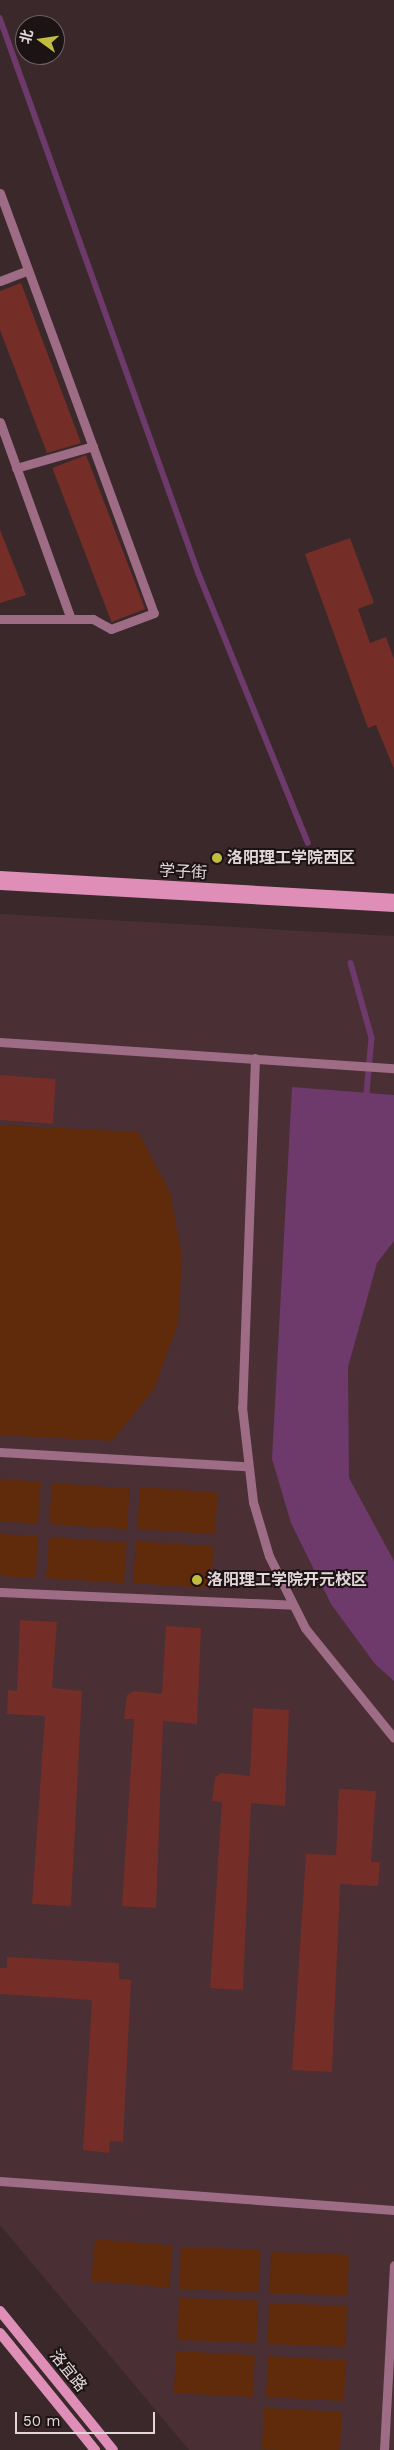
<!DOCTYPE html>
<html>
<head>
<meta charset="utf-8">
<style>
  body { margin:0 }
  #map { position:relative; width:394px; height:2450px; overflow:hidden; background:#3b282b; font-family:"Work Sans","Noto Sans SC",sans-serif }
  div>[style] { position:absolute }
  .built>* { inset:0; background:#4a2f34 }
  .green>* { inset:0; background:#602b0b; transform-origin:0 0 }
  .water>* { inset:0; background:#6d3a6b }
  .stream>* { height:5.5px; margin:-2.75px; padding:0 2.75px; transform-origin:2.75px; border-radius:2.75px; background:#6d3a6b }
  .building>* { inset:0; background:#742e27; transform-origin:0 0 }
  .lane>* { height:9px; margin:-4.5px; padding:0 4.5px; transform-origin:4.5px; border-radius:4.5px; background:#9e6c85 }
  .secondary>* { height:10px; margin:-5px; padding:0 5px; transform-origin:5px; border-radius:5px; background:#de8eb7 }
  .dots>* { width:14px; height:14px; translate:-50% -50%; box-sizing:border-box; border:2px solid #1c1315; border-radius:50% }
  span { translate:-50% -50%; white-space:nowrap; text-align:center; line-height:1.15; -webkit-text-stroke:4px #1c1315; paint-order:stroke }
  .poi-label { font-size:16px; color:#e3d6d8; font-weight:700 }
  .left { translate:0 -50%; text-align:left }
  .street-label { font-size:16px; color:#e3d6d8 }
  .north { position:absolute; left:15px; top:15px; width:50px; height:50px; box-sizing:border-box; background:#1c1315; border:1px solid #6c6163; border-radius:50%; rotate:284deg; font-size:14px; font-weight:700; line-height:20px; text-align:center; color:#e3d6d8 }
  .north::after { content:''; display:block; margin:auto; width:18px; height:22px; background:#c2bd3f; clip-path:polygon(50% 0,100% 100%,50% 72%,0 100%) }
  .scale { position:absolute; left:15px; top:2412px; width:140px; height:22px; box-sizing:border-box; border:2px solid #e3d6d8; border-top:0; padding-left:6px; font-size:15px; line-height:18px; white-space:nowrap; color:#e3d6d8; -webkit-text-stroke:4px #1c1315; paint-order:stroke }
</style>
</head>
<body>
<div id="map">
  <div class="built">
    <i style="clip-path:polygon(0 914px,394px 936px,394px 2450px,189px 2450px,0 2225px)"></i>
  </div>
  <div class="green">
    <i style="clip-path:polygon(0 1125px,138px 1132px,170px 1192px,182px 1257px,178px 1324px,154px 1389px,112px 1441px,0 1435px)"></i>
    <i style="left:0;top:1479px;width:41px;height:42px;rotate:4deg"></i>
    <i style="left:52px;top:1483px;width:78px;height:41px;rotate:4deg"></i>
    <i style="left:140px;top:1487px;width:78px;height:42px;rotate:4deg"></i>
    <i style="left:0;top:1534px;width:38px;height:42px;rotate:3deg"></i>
    <i style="left:49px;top:1537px;width:78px;height:41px;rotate:4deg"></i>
    <i style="left:136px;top:1541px;width:78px;height:42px;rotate:4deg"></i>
    <i style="left:95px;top:2239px;width:78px;height:42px;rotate:5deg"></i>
    <i style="left:181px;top:2247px;width:79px;height:42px;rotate:2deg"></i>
    <i style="left:271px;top:2252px;width:78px;height:41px;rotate:2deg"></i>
    <i style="left:179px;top:2298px;width:79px;height:42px;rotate:2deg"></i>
    <i style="left:269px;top:2303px;width:78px;height:41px;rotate:2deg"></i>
    <i style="left:176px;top:2351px;width:79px;height:42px;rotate:3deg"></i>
    <i style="left:268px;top:2356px;width:78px;height:41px;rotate:3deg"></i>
    <i style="left:264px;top:2408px;width:78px;height:41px;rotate:3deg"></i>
  </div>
  <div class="water">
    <i style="clip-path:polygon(292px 1087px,394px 1095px,394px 1241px,377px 1263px,348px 1367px,349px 1478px,394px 1561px,394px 1681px,375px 1664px,331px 1604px,291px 1523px,272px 1459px)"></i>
  </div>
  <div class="stream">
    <i style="left:0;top:18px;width:591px;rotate:70.31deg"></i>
    <i style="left:199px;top:574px;width:290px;rotate:67.9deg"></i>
    <i style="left:351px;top:963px;width:78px;rotate:74.4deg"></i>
    <i style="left:372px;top:1038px;width:55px;rotate:95.2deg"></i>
  </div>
  <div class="building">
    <i style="clip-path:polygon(21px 283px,81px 443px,47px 453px,0 330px,0 291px)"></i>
    <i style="left:86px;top:455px;width:165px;height:36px;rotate:69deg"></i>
    <i style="clip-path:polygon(0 530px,26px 595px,0 603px)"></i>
    <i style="clip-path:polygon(350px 538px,374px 603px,358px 609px,370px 643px,386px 637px,394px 659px,394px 769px,376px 725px,368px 728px,305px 554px)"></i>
    <i style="left:0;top:1075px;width:56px;height:45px;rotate:4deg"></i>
    <i style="clip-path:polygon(20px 1620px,57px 1622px,52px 1688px,82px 1691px,71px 1906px,32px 1904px,45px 1716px,7px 1714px,8px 1690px,17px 1691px)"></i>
    <i style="clip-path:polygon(166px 1626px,201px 1628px,197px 1724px,163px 1721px,156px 1908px,122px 1906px,134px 1719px,124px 1719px,127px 1695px,134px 1691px,162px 1694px)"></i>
    <i style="clip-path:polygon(253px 1708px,289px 1710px,285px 1806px,251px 1803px,243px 1990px,210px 1988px,222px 1802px,212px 1801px,215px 1777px,221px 1773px,250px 1776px)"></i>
    <i style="clip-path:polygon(339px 1789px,376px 1791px,371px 1862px,380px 1862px,378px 1886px,340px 1884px,332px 2072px,292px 2070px,306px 1854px,336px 1855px)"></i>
    <i style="clip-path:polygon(7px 1957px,119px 1963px,119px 1979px,131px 1980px,123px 2142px,110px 2141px,109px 2153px,83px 2150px,92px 2000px,0 1994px,0 1968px,7px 1968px)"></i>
  </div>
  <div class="lane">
    <i style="left:0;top:193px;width:447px;rotate:69.9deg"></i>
    <i style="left:154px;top:613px;width:46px;rotate:159.6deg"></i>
    <i style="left:111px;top:629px;width:21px;rotate:-151deg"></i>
    <i style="left:93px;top:619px;width:93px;rotate:180deg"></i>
    <i style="left:0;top:281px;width:30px;rotate:-21deg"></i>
    <i style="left:0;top:422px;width:209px;rotate:70.2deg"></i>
    <i style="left:16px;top:468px;width:80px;rotate:-15.9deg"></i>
    <i style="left:0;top:1042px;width:395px;rotate:3.8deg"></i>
    <i style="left:255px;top:1058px;width:349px;rotate:92.1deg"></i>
    <i style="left:242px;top:1407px;width:96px;rotate:83.4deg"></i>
    <i style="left:253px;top:1502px;width:56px;rotate:73.5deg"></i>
    <i style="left:269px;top:1556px;width:80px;rotate:63.4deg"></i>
    <i style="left:305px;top:1628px;width:141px;rotate:51deg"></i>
    <i style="left:0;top:1452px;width:246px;rotate:3.3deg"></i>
    <i style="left:0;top:1592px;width:293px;rotate:2.5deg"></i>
    <i style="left:0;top:2181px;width:395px;rotate:4.2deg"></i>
    <i style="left:384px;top:2450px;width:185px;rotate:-86.9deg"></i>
  </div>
  <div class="secondary">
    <i style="left:0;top:876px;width:395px;rotate:3.3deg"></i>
    <i style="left:0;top:885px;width:395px;rotate:3.2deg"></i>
    <i style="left:0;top:2311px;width:179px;rotate:50.9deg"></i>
    <i style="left:0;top:2333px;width:151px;rotate:50.9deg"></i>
  </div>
  <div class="dots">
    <i style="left:217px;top:858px;background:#c2bd3f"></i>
    <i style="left:197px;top:1580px;background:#c2bd3f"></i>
  </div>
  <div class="poi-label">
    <span class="left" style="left:227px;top:858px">洛阳理工学院西区</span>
    <span class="left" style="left:207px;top:1580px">洛阳理工学院开元校区</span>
  </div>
  <div class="street-label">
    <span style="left:183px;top:872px;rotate:3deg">学子街</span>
    <span style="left:68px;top:2371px;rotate:51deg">洛宜路</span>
  </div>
  <div class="north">北</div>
  <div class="scale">50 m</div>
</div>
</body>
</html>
